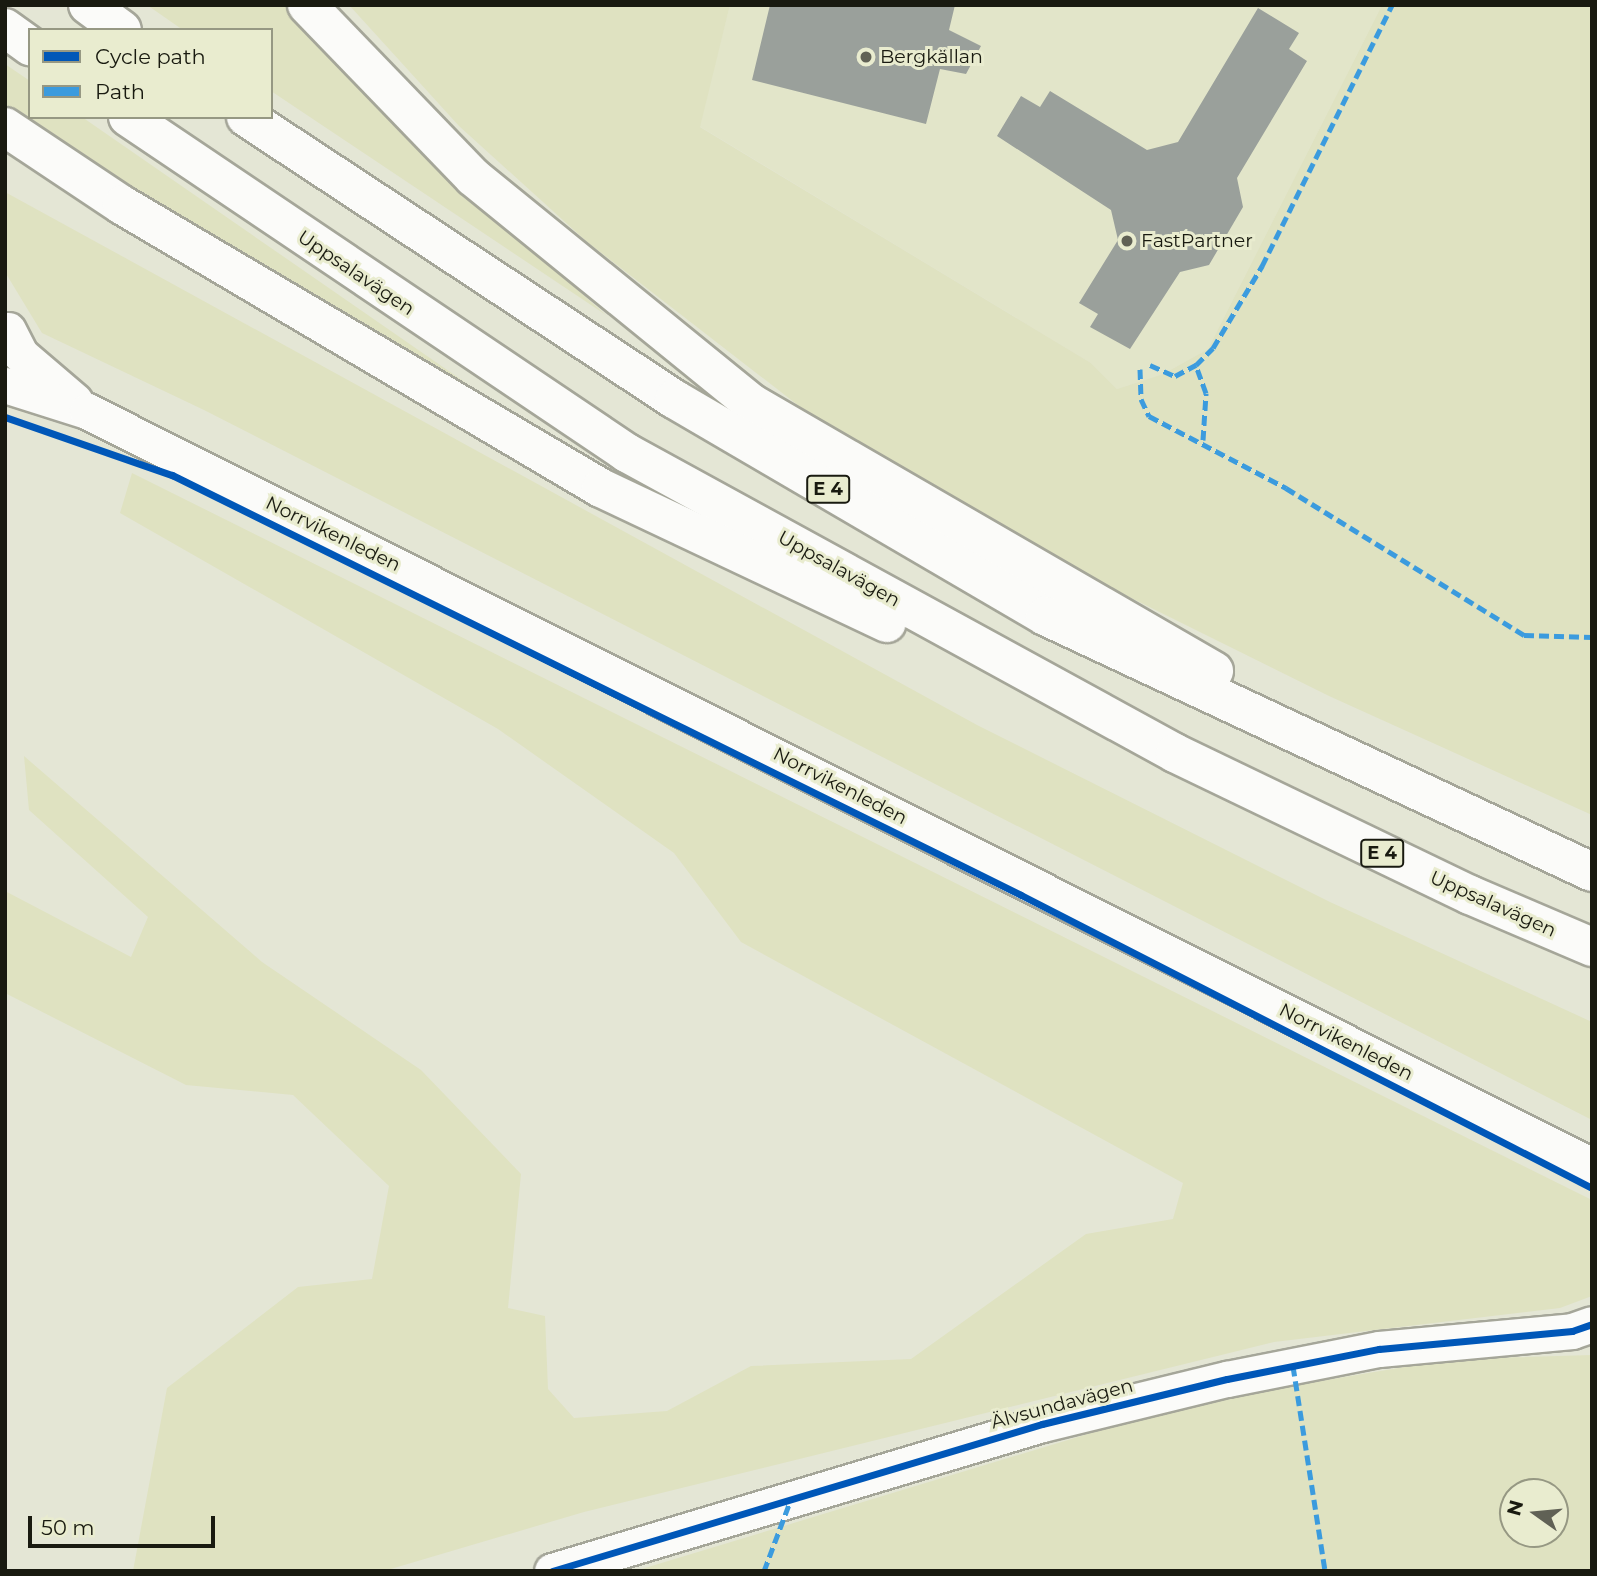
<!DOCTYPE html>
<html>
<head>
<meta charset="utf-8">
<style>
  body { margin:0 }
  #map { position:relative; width:1597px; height:1576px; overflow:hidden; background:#e4e6d5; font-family:Montserrat,sans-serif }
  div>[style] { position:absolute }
  .built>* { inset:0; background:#e2e5c9 }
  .green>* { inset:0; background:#dfe2c1 }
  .building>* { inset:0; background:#9aa09b }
  .roads { filter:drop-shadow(2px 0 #a5a699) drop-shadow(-2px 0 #a5a699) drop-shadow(0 2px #a5a699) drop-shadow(0 -2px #a5a699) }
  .secondary>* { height:35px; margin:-17.5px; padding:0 17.5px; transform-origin:17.5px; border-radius:17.5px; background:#fbfbf9 }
  .highway>* { height:38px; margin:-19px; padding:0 19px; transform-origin:19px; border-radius:19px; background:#fbfbf9 }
  .quiet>* { height:5px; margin-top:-2.5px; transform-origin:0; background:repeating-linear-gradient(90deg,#3b9bde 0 10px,transparent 0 15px) }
  .cycleway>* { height:7px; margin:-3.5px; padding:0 3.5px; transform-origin:3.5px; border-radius:3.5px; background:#0057b8 }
  .dots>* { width:19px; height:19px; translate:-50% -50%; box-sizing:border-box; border:4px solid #e9eccf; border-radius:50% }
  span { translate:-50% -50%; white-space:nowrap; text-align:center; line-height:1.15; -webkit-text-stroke:6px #e9eccf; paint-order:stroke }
  .shield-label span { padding:2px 5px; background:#e9eccf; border:2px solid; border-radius:5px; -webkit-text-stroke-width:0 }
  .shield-label { font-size:18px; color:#191a10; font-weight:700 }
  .poi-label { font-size:19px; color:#191a10 }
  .left { translate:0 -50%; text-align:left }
  .street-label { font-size:19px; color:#191a10 }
  .frame { position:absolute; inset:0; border:7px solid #191a10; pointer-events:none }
  .legend { position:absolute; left:28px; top:28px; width:245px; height:91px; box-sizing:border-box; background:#e9eccf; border:2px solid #969883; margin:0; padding:9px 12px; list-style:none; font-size:21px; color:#191a10 }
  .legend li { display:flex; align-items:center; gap:14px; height:35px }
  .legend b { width:35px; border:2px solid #969883 }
  .north { position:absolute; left:1499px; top:1478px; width:70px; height:70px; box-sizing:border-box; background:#e9eccf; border:2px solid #969883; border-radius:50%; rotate:285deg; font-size:19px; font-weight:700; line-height:28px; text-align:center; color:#191a10 }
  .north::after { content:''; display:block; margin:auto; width:24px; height:32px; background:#606155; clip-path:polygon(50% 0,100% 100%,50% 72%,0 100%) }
  .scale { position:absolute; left:28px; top:1516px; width:187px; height:32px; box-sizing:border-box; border:4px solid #191a10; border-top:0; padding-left:9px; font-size:21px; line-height:24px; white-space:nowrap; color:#191a10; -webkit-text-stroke:5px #e9eccf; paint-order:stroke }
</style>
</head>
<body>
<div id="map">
  <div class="built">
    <i style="clip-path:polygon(730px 5px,1382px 5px,1208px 349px,1163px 374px,1117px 389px,1091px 363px,699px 126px)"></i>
  </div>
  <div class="green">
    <i style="clip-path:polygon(147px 5px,285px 5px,406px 137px,606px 315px,271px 91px,271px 30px,183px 30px)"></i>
    <i style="clip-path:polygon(349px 5px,730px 5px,700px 127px,1091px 363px,1117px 389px,1163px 374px,1208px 349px,1382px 5px,1592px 5px,1592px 815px,1329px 696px,1099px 582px,808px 413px,586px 241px,459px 126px)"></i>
    <i style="clip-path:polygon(5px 64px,30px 81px,30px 117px,82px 117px,531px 428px,140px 198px,5px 108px)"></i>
    <i style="clip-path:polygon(5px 192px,977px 725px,1330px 902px,1592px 1022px,1592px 1120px,204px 410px,42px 333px,5px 272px)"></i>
    <i style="clip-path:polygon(132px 473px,1592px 1200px,1592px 1296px,1560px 1308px,1274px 1342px,584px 1512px,384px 1571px,133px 1571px,167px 1388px,298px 1287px,372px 1279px,389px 1186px,293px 1095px,186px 1085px,5px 993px,5px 891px,131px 957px,148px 917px,29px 810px,24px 756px,262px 962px,421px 1070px,521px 1174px,508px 1308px,545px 1316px,548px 1389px,574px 1418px,667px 1411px,751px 1366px,911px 1359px,1086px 1234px,1173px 1219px,1183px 1183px,741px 942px,674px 853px,498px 729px,120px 513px)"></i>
    <i style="clip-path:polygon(evenodd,1592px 1355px,1592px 1571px,635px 1571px,1190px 1403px,1452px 1359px,1592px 1355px,1513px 1492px,1555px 1492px,1555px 1534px,1513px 1534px,1513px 1492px)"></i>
  </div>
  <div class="building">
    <i style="clip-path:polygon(770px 5px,955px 5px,949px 30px,981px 46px,966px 74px,940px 69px,926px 124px,752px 80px)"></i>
    <i style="clip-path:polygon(1258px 8px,1299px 33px,1289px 49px,1307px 61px,1237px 178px,1243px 207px,1209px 265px,1180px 272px,1130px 349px,1090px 327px,1098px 314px,1079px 303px,1118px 240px,1111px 210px,997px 136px,1021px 96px,1040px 107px,1050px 91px,1147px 150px,1178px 142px)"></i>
  </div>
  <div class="roads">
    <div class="secondary">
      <i style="left:8px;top:330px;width:27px;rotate:63deg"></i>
      <i style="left:20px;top:354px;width:72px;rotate:40.5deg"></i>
      <i style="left:5px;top:385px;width:86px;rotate:17.6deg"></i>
      <i style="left:87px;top:411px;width:1684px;rotate:26.64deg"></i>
      <i style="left:552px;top:1571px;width:512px;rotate:-16.7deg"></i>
      <i style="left:1042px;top:1424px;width:190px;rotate:-13.7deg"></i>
      <i style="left:1227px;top:1379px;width:155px;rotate:-11.2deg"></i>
      <i style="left:1379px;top:1349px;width:194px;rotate:-5.3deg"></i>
      <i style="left:1572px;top:1331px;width:21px;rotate:-19deg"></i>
    </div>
    <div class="highway">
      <i style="left:88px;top:5px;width:42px;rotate:36.3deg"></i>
      <i style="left:307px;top:5px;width:239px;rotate:46deg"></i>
      <i style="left:473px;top:177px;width:358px;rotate:39.1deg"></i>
      <i style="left:751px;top:403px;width:535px;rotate:30.06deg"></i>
      <i style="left:5px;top:28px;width:31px;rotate:36deg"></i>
      <i style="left:128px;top:117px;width:602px;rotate:33.95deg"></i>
      <i style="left:627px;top:453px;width:625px;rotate:28.7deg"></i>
      <i style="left:1175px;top:753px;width:327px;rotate:25.7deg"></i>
      <i style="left:1470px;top:895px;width:133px;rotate:23.1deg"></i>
      <i style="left:246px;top:117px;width:513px;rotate:33.38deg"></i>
      <i style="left:674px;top:399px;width:430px;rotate:30.3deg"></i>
      <i style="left:1045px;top:616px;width:604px;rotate:25.08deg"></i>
      <i style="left:5px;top:127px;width:141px;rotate:33.7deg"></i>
      <i style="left:122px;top:205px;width:556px;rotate:30.58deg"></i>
      <i style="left:601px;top:488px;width:316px;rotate:25.3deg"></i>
    </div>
  </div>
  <div class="quiet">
    <i style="left:1150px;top:365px;width:27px;rotate:24deg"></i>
    <i style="left:1175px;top:376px;width:24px;rotate:-28deg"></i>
    <i style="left:1140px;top:369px;width:30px;rotate:88deg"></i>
    <i style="left:1141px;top:399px;width:19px;rotate:65deg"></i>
    <i style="left:1149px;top:416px;width:155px;rotate:27.7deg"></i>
    <i style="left:1286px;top:488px;width:280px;rotate:31.7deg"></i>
    <i style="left:1524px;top:635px;width:68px;rotate:1.7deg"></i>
    <i style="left:1203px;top:440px;width:47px;rotate:-86.3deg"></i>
    <i style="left:1206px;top:393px;width:30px;rotate:-110deg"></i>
    <i style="left:1196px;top:365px;width:24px;rotate:-45deg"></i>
    <i style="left:1213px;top:348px;width:96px;rotate:-59.1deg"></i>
    <i style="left:1262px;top:266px;width:292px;rotate:-63.5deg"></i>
    <i style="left:1293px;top:1366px;width:207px;rotate:81.1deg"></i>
    <i style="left:764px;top:1571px;width:77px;rotate:-69.4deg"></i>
  </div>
  <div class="cycleway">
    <i style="left:5px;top:417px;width:177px;rotate:19.2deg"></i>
    <i style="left:172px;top:475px;width:947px;rotate:26.32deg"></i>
    <i style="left:1021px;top:895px;width:642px;rotate:27.16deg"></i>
    <i style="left:552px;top:1571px;width:512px;rotate:-16.7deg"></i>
    <i style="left:1042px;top:1424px;width:190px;rotate:-13.7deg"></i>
    <i style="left:1227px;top:1379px;width:155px;rotate:-11.2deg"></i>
    <i style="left:1379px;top:1349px;width:194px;rotate:-5.3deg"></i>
    <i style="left:1572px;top:1331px;width:21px;rotate:-19deg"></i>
  </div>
  <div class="dots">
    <i style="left:866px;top:57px;background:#606155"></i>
    <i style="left:1127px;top:241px;background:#606155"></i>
  </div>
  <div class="shield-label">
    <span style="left:828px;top:489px">E 4</span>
    <span style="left:1382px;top:853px">E 4</span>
  </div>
  <div class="poi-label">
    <span class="left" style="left:880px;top:57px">Bergkällan</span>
    <span class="left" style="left:1141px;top:241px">FastPartner</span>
  </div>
  <div class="street-label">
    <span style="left:356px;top:273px;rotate:34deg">Uppsalavägen</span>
    <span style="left:333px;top:534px;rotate:26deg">Norrvikenleden</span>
    <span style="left:839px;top:569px;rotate:29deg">Uppsalavägen</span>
    <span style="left:840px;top:786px;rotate:27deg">Norrvikenleden</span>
    <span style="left:1493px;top:904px;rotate:24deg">Uppsalavägen</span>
    <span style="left:1346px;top:1042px;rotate:27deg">Norrvikenleden</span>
    <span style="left:1062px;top:1404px;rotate:-15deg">Älvsundavägen</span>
  </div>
  <div class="frame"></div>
  <ul class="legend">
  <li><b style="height:9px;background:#0057b8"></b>Cycle path</li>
  <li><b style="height:9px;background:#3b9bde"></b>Path</li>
  </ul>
  <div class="north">N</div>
  <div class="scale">50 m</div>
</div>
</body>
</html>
